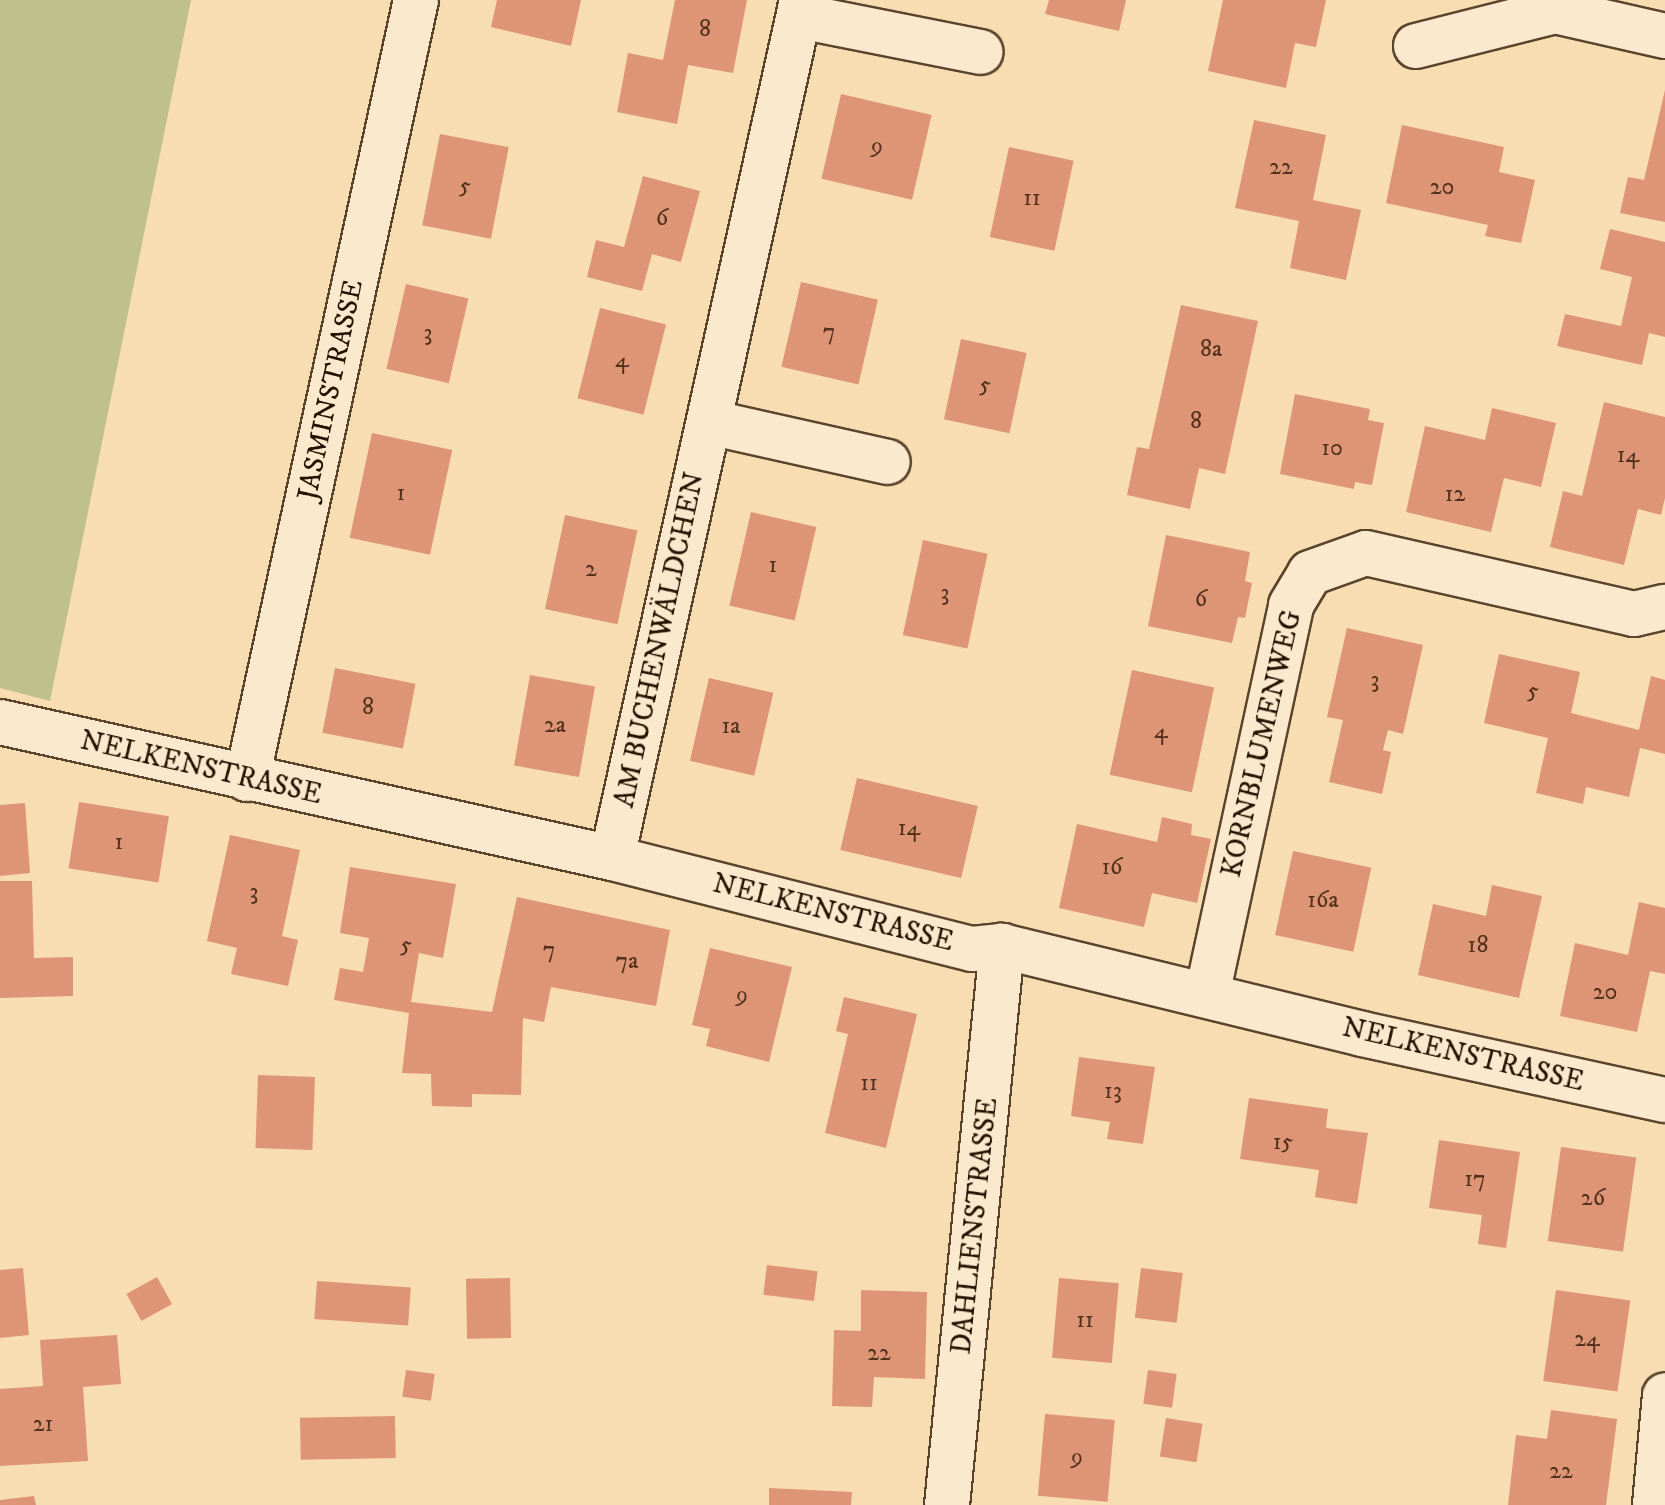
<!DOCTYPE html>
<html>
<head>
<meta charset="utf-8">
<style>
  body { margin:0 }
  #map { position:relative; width:1665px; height:1505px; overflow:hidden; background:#f8ddb2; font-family:"IM FELL DW Pica",serif }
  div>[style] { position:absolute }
  .green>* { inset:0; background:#bfc08a }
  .building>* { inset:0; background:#dd9575; transform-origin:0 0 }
  .roads { filter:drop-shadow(2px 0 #5a442c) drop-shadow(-2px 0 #5a442c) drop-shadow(0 2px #5a442c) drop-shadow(0 -2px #5a442c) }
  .minor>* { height:44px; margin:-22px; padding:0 22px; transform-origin:22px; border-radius:22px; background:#fae9cd }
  span { translate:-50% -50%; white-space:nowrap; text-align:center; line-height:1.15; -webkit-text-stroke:6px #fae9cd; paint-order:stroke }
  .number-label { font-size:24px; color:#53321d }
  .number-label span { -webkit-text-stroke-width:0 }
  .street-label { font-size:28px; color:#251100 }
</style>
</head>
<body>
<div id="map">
  <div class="green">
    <i style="clip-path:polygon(0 0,191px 0,50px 701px,0 688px)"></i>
  </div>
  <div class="building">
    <i style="clip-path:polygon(497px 0,581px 0,571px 46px,491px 27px)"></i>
    <i style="clip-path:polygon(675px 0,747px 0,733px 73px,688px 65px,677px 124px,617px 112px,628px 53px,663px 60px)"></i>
    <i style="clip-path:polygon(1049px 0,1126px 0,1119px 31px,1045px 14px)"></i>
    <i style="clip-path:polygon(1223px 0,1326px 0,1316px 47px,1295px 43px,1286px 88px,1208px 71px)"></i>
    <i style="clip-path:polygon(1665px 90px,1665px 222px,1620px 213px,1628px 177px,1644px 180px)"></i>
    <i style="left:841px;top:94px;width:93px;height:87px;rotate:13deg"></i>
    <i style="clip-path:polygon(1254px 120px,1326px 135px,1313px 200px,1361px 210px,1346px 280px,1290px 268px,1299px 221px,1235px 208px)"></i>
    <i style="clip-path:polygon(1402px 125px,1504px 147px,1499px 172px,1535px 180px,1521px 243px,1485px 236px,1488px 225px,1386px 203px)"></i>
    <i style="left:440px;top:134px;width:70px;height:93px;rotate:11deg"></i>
    <i style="left:1009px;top:147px;width:66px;height:92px;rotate:12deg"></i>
    <i style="clip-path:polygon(643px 176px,700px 191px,681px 262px,652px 254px,642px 291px,587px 277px,596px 240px,624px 247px)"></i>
    <i style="clip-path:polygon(1610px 229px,1665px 242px,1665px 337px,1649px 333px,1642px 365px,1557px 346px,1565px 314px,1621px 326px,1632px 277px,1600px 269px)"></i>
    <i style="left:801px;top:282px;width:79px;height:87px;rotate:13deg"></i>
    <i style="left:406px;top:284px;width:64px;height:87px;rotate:13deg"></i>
    <i style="clip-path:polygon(1181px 305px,1258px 321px,1225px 474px,1199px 468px,1190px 509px,1127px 495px,1137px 447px,1149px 449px)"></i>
    <i style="left:600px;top:308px;width:68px;height:93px;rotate:14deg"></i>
    <i style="left:961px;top:339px;width:67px;height:82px;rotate:12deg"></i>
    <i style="clip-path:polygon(1295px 394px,1370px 409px,1368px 420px,1384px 423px,1372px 485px,1355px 482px,1354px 489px,1280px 474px)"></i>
    <i style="clip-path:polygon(1604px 402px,1665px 417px,1665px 498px,1661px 515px,1638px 509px,1624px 565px,1550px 547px,1563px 491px,1582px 496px)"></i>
    <i style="clip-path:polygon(1492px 408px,1556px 423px,1541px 487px,1504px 478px,1491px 532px,1406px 512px,1425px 426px,1485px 440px)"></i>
    <i style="left:372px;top:433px;width:82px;height:107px;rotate:12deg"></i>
    <i style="left:751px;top:512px;width:67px;height:96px;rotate:13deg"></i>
    <i style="left:565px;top:515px;width:74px;height:96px;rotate:12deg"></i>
    <i style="clip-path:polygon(1166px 535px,1250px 552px,1245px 581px,1252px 583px,1245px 618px,1238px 617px,1232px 643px,1148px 626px)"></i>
    <i style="left:923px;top:540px;width:66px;height:97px;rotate:12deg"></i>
    <i style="clip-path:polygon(1347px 628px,1423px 645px,1403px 734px,1388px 730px,1383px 750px,1391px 752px,1382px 794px,1329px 782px,1343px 720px,1327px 717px)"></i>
    <i style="clip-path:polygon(1499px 654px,1580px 672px,1571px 713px,1639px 730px,1651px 676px,1665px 680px,1665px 754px,1640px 748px,1629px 797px,1586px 787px,1583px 804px,1536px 793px,1548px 738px,1484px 723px)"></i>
    <i style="left:335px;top:668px;width:82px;height:66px;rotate:11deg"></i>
    <i style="left:1132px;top:670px;width:84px;height:107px;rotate:12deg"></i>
    <i style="left:530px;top:675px;width:66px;height:92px;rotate:10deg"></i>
    <i style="left:709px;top:678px;width:66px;height:85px;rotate:13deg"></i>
    <i style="left:857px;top:778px;width:124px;height:74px;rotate:13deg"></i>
    <i style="left:79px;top:802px;width:91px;height:67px;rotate:9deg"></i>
    <i style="clip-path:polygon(25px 803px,30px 873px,0 876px,0 805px)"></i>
    <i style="clip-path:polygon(1162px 817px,1192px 824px,1191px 835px,1211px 839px,1197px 903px,1152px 893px,1144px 927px,1059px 908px,1077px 824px,1157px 842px)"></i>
    <i style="clip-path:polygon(230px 835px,300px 850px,282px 936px,298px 940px,288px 986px,231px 974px,237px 948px,207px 941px)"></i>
    <i style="left:1293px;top:851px;width:80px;height:86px;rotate:12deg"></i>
    <i style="clip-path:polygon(350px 867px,456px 884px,443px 958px,419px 953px,411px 1002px,492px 1012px,517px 897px,670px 930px,656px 1006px,551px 987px,544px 1022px,523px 1018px,521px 1095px,472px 1094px,472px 1107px,432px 1106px,431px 1074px,402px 1073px,409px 1013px,334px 1000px,340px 968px,363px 972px,369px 938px,340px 933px)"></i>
    <i style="clip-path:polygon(0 881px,32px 881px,34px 958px,73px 957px,73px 996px,0 998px)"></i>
    <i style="clip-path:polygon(1492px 885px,1542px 896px,1519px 998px,1418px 975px,1433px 904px,1486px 916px)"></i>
    <i style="clip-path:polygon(1639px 902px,1665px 908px,1665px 974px,1650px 971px,1637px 1032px,1560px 1016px,1575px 943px,1628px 955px)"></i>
    <i style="clip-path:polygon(710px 948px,792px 967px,769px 1062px,706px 1046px,710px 1029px,692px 1025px)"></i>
    <i style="clip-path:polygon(844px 997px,917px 1014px,886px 1148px,825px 1133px,848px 1034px,836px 1031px)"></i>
    <i style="clip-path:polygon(1079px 1057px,1155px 1067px,1143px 1144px,1107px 1139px,1110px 1122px,1071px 1116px)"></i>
    <i style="left:258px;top:1075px;width:57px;height:73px;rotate:2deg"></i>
    <i style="clip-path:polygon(1249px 1098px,1328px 1109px,1326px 1128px,1368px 1133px,1357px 1204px,1315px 1197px,1319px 1170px,1240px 1159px)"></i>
    <i style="clip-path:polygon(1439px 1140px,1520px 1152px,1506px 1248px,1478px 1244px,1482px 1215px,1429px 1208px)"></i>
    <i style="left:1561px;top:1147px;width:76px;height:95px;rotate:8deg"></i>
    <i style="left:767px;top:1265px;width:51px;height:30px;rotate:7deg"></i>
    <i style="clip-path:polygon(23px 1268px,29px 1335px,0 1338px,0 1270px)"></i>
    <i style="left:1141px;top:1268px;width:42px;height:50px;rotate:7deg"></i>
    <i style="left:157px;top:1277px;width:31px;height:35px;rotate:61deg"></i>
    <i style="left:510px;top:1278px;width:60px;height:44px;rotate:89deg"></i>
    <i style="left:1059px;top:1278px;width:60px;height:80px;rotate:5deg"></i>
    <i style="left:317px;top:1281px;width:94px;height:38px;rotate:4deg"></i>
    <i style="clip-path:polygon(861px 1290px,927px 1292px,925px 1379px,874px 1377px,872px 1407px,832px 1406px,834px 1330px,861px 1331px)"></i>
    <i style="left:1556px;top:1290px;width:75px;height:92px;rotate:8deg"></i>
    <i style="clip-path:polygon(117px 1335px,121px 1384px,83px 1387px,88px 1461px,0 1466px,0 1389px,43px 1386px,40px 1340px)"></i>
    <i style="left:406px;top:1370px;width:29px;height:27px;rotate:8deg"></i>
    <i style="left:1148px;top:1370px;width:29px;height:34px;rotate:8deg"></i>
    <i style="clip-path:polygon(1551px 1410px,1617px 1419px,1606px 1505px,1508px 1505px,1516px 1435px,1547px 1439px)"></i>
    <i style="left:1045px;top:1414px;width:70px;height:82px;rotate:5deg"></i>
    <i style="left:395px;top:1416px;width:42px;height:95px;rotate:89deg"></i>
    <i style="left:1166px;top:1418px;width:37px;height:39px;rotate:9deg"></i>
    <i style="clip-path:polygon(769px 1488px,852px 1492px,851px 1505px,769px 1505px)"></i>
    <i style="clip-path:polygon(34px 1496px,36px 1505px,0 1505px,0 1500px)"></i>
  </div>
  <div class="roads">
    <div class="minor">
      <i style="left:799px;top:16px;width:185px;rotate:11.2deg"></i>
      <i style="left:1416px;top:46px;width:143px;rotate:-14.1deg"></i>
      <i style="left:1555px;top:11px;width:113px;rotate:12.8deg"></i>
      <i style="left:709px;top:422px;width:183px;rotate:12.6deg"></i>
      <i style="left:0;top:722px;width:627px;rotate:12.53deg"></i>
      <i style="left:612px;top:858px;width:371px;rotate:14.2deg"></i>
      <i style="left:972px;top:949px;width:30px;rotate:-6deg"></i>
      <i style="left:1002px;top:946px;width:371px;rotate:13.7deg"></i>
      <i style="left:1362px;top:1034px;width:310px;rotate:12.3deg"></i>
      <i style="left:247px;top:779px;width:797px;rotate:-77.76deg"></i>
      <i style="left:612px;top:858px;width:879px;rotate:-77.51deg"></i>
      <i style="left:1207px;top:995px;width:399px;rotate:-77.8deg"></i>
      <i style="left:1291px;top:605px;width:37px;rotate:-59deg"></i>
      <i style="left:1310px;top:573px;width:59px;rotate:-19.7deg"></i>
      <i style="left:1366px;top:553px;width:275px;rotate:12.8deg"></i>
      <i style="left:1634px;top:614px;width:32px;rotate:-13deg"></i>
      <i style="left:947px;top:1505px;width:562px;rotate:-84.38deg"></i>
      <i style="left:1655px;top:1505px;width:110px;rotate:-84.8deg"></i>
    </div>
  </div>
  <div class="number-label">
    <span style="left:705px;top:30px">8</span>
    <span style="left:877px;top:147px">9</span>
    <span style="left:1281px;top:168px">22</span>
    <span style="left:465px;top:187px">5</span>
    <span style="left:1442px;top:188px">20</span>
    <span style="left:1032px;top:199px">11</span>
    <span style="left:662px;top:219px">6</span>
    <span style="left:829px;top:333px">7</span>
    <span style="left:428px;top:334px">3</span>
    <span style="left:1211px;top:350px">8a</span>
    <span style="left:622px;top:361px">4</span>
    <span style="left:985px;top:386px">5</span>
    <span style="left:1196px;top:422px">8</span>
    <span style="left:1332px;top:449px">10</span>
    <span style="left:1628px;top:456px">14</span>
    <span style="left:401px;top:494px">1</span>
    <span style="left:1455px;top:495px">12</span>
    <span style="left:773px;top:566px">1</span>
    <span style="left:591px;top:570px">2</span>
    <span style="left:945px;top:594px">3</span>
    <span style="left:1201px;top:600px">6</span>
    <span style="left:1375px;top:681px">3</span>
    <span style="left:1533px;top:692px">5</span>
    <span style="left:368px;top:708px">8</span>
    <span style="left:555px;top:726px">2a</span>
    <span style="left:731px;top:727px">1a</span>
    <span style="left:1161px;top:732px">4</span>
    <span style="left:909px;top:829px">14</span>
    <span style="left:119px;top:843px">1</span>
    <span style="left:1112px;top:868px">16</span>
    <span style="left:254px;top:893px">3</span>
    <span style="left:1323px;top:901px">16a</span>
    <span style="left:406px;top:946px">5</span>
    <span style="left:1478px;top:946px">18</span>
    <span style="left:549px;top:951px">7</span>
    <span style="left:627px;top:962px">7a</span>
    <span style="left:1605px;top:993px">20</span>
    <span style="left:742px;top:996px">9</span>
    <span style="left:869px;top:1084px">11</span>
    <span style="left:1113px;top:1092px">13</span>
    <span style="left:1283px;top:1143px">15</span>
    <span style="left:1475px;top:1180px">17</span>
    <span style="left:1593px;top:1199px">26</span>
    <span style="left:1085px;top:1321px">11</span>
    <span style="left:1587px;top:1340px">24</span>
    <span style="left:879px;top:1354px">22</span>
    <span style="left:43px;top:1425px">21</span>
    <span style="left:1077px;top:1458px">9</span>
    <span style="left:1561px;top:1472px">22</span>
  </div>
  <div class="street-label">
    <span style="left:331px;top:390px;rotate:-78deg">JASMINSTRASSE</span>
    <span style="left:660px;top:640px;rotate:-78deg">AM BUCHENWÄLDCHEN</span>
    <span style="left:1262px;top:744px;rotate:-77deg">KORNBLUMENWEG</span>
    <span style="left:201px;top:768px;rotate:13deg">NELKENSTRASSE</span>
    <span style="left:833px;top:913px;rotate:14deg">NELKENSTRASSE</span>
    <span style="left:1463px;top:1055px;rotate:13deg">NELKENSTRASSE</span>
    <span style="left:975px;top:1226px;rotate:-84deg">DAHLIENSTRASSE</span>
  </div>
</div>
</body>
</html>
